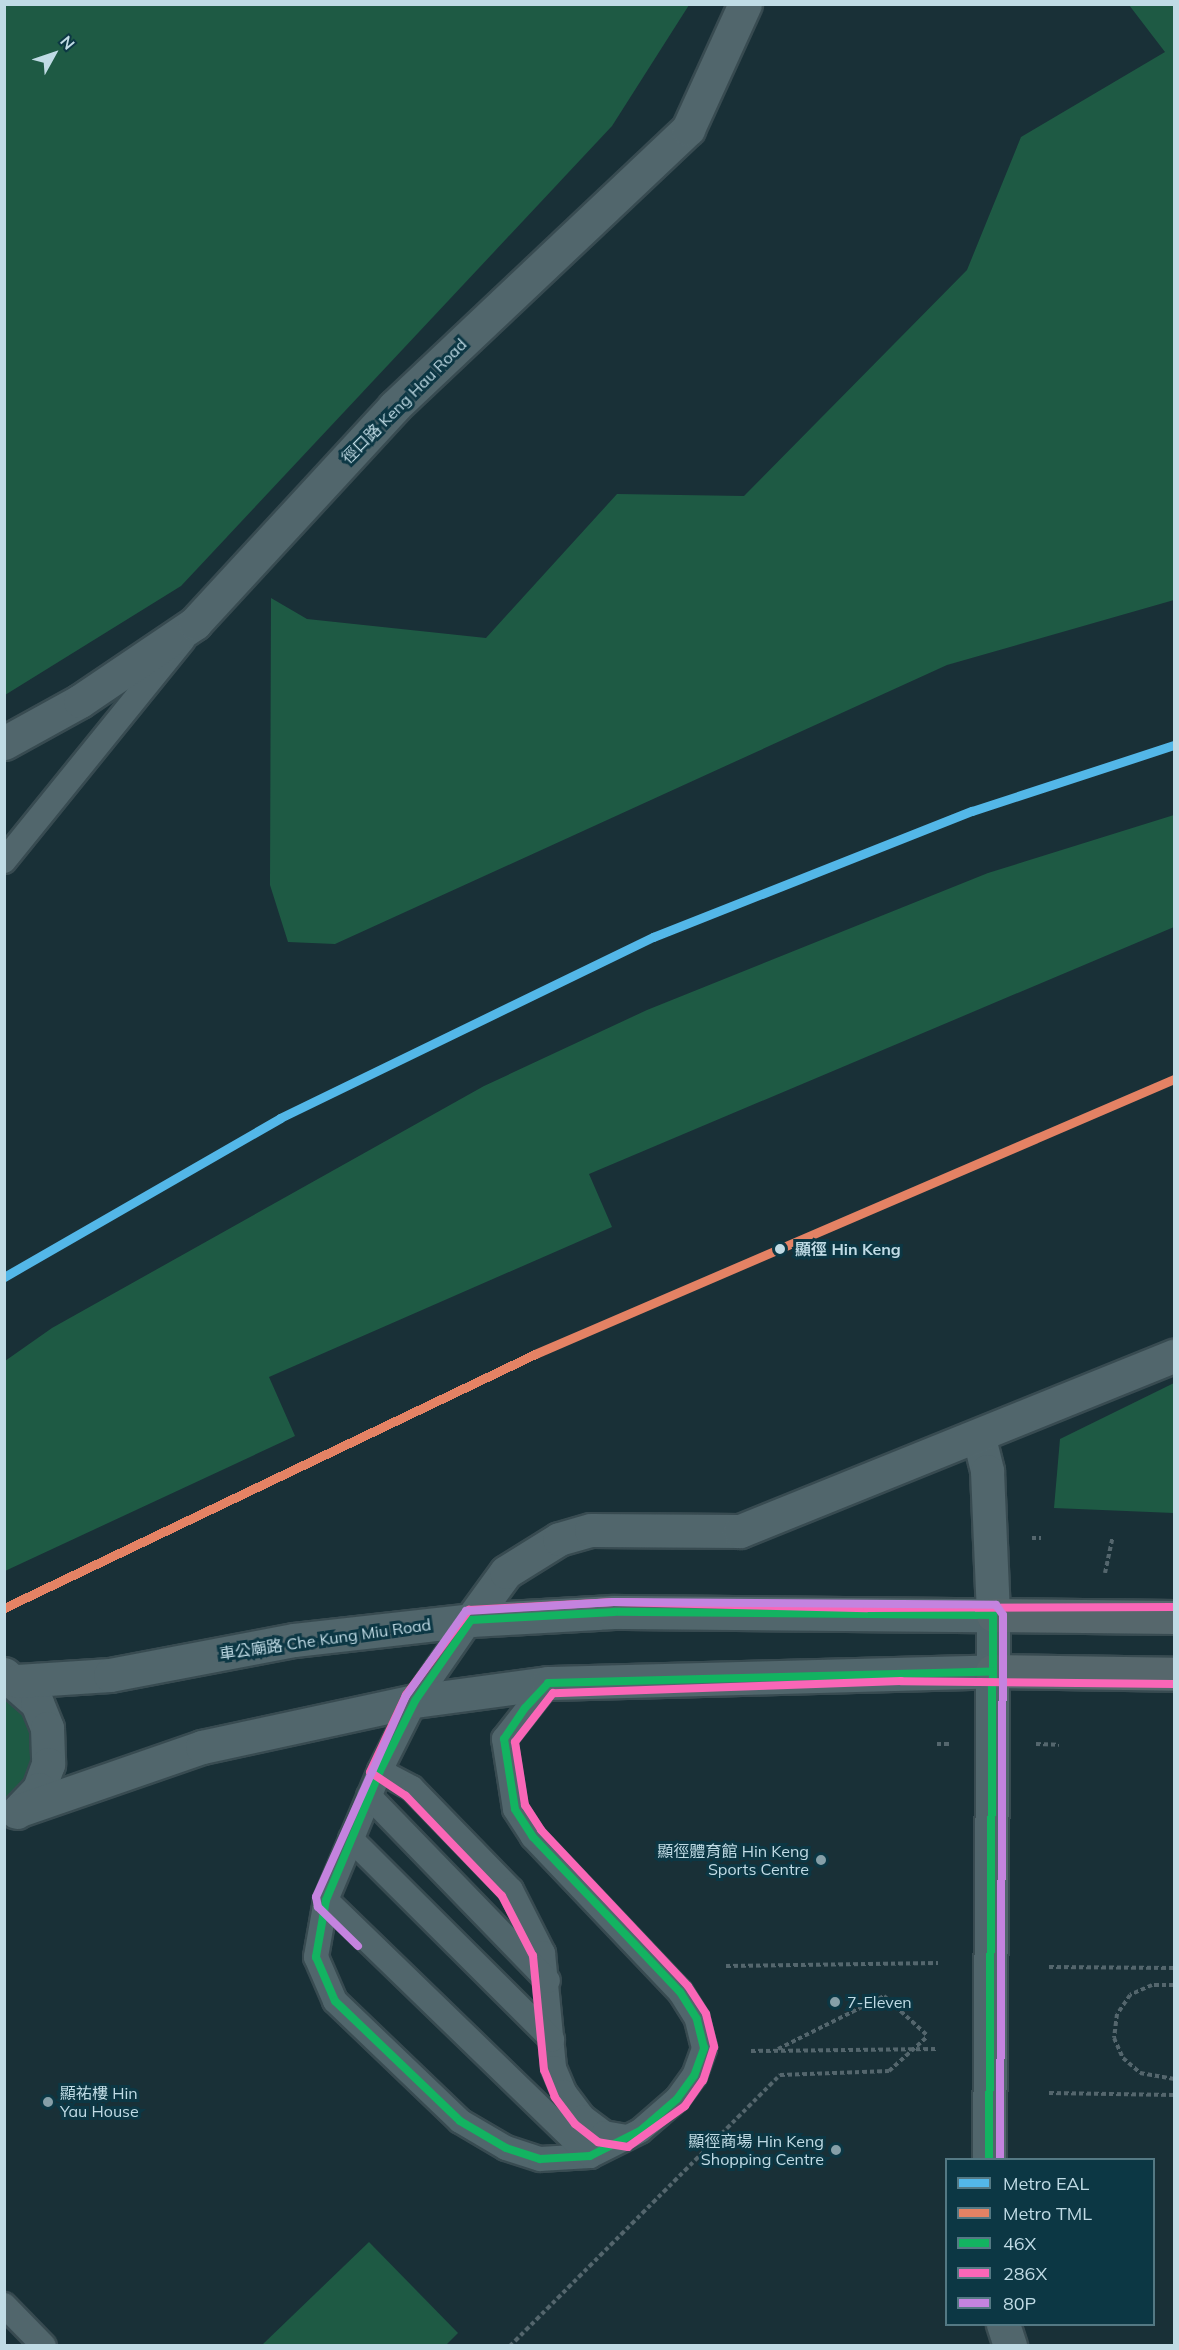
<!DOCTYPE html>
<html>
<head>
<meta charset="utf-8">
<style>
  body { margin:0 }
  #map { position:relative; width:1179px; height:2350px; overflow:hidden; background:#193037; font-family:Mulish,"Noto Sans TC",sans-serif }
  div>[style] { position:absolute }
  .green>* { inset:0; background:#1e5a44 }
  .path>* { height:4px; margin-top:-2px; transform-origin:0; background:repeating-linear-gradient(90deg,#54666d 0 4.5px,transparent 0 7.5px) }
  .roads { filter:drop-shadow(2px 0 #384b51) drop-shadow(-2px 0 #384b51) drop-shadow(0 2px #384b51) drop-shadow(0 -2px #384b51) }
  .service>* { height:24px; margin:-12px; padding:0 12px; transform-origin:12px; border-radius:12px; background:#51666c }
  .pedestrian>* { height:33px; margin:-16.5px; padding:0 16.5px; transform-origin:16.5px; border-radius:16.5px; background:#51666c }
  .minor>* { height:33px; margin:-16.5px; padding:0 16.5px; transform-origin:16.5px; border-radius:16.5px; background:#51666c }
  .tertiary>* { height:33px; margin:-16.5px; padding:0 16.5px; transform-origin:16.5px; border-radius:16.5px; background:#51666c }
  .secondary>* { height:33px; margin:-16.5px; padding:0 16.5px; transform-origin:16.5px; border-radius:16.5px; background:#56676c }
  .path-bridge>* { height:4px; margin-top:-2px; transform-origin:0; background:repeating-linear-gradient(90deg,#54666d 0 4.5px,transparent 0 7.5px) }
  .bus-1>* { height:8px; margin:-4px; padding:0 4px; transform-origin:4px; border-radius:4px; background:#13b361 }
  .bus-2>* { height:8px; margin:-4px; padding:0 4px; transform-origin:4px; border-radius:4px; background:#fa66b7 }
  .bus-3>* { height:8px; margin:-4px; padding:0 4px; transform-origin:4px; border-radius:4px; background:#c483df }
  .metro-1>* { height:9px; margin:-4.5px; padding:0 4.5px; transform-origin:4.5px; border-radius:4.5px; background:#53b7e8 }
  .metro-2>* { height:9px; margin:-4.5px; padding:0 4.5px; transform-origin:4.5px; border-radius:4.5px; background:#e48264 }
  .dots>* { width:16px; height:16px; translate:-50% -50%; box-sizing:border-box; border:3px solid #0c3744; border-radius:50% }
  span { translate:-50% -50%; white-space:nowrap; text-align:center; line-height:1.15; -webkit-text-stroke:6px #0c3744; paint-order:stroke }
  .street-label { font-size:16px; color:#c0dbe5 }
  .stop-label { font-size:16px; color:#c0dbe5; font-weight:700 }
  .left { translate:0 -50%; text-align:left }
  .poi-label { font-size:16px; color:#c0dbe5 }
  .right { translate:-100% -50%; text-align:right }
  .frame { position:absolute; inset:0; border:6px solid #c0dbe5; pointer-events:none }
  .legend { position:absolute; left:945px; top:2158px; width:210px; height:168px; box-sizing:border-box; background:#0c3744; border:2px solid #547984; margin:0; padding:8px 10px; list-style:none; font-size:18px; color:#c0dbe5 }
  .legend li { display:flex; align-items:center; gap:12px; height:30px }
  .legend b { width:30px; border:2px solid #547984 }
  .north { position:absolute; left:24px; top:24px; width:60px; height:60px; -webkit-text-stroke:4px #0c3744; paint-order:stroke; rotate:50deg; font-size:16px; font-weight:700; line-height:24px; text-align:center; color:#c0dbe5 }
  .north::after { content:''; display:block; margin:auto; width:21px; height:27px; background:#c0dbe5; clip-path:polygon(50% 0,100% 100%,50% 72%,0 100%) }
</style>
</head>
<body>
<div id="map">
  <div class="green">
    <i style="clip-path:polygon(5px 4px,689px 5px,612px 126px,181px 586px,5px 695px)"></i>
    <i style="clip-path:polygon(1129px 5px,1174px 5px,1174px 600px,947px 665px,335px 944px,288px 942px,270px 885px,271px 598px,307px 619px,486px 638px,617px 494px,744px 496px,967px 270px,1021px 137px,1165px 52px)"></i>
    <i style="clip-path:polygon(1174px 815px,1174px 927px,589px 1174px,612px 1227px,269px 1377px,295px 1436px,5px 1571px,5px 1361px,52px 1328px,484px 1086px,647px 1010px,988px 873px)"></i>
    <i style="clip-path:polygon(1174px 1383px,1174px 1513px,1054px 1508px,1060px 1439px)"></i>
    <i style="clip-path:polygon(4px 1683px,29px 1705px,35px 1776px,4px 1808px)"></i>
    <i style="clip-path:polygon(369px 2242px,458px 2333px,446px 2345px,262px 2345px)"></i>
  </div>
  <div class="path">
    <i style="left:1032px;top:1538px;width:9px"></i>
    <i style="left:1105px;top:1573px;width:35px;rotate:-78deg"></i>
    <i style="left:937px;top:1744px;width:13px"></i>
    <i style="left:1036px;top:1744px;width:23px;rotate:2deg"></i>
    <i style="left:726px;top:1966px;width:212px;rotate:-0.8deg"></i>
    <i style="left:1049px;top:1967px;width:125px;rotate:0.5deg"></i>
    <i style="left:1174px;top:1985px;width:22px;rotate:180deg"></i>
    <i style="left:1152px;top:1985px;width:24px;rotate:156deg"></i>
    <i style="left:1130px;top:1995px;width:23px;rotate:124deg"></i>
    <i style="left:1117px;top:2014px;width:24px;rotate:97deg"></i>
    <i style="left:1114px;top:2038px;width:22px;rotate:66deg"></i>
    <i style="left:1123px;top:2058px;width:23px;rotate:41deg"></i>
    <i style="left:1140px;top:2073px;width:35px;rotate:10deg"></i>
    <i style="left:778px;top:2049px;width:119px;rotate:-26.6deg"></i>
    <i style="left:884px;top:1996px;width:59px;rotate:42.3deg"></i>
    <i style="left:751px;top:2051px;width:185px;rotate:-0.6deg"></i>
    <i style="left:1049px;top:2093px;width:125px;rotate:0.9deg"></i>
  </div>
  <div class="roads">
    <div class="service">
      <i style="left:4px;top:861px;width:284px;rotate:-51deg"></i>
      <i style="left:471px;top:1620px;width:98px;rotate:124.7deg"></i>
      <i style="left:415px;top:1701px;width:78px;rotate:116.6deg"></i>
      <i style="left:380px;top:1771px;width:140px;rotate:112.7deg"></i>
      <i style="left:326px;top:1900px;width:58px;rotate:100deg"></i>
      <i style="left:316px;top:1957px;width:48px;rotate:66.6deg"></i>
      <i style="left:335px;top:2001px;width:173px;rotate:43.8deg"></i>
      <i style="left:460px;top:2121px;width:53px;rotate:30.4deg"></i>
      <i style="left:506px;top:2148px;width:36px;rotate:18deg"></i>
      <i style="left:540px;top:2159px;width:50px;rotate:-3.4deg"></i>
      <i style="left:590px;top:2156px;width:56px;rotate:-26.6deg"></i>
      <i style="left:640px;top:2131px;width:49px;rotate:-40.9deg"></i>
      <i style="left:677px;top:2099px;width:29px;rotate:-54deg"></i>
      <i style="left:694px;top:2076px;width:30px;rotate:-70deg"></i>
      <i style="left:704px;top:2048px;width:30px;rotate:-104deg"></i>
      <i style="left:697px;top:2019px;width:32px;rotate:-122deg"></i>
      <i style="left:680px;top:1992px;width:214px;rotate:-133.5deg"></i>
      <i style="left:533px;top:1837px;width:33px;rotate:-123deg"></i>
      <i style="left:515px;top:1809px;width:71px;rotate:-98.9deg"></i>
      <i style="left:504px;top:1739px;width:71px;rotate:-51.8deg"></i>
      <i style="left:380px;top:1771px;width:36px;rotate:28deg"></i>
      <i style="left:412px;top:1788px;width:142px;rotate:45.9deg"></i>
      <i style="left:511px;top:1890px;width:71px;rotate:63.1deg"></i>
      <i style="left:543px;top:1953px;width:116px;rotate:84.5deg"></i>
      <i style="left:554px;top:2068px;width:26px;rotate:67deg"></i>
      <i style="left:564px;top:2092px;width:31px;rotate:53deg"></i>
      <i style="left:583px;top:2117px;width:26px;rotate:37deg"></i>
      <i style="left:604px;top:2133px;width:23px;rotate:10deg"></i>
      <i style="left:369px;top:1796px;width:257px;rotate:45.9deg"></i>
      <i style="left:351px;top:1839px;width:284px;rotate:44.9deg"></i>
      <i style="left:326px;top:1900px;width:368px;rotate:44.1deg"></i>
      <i style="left:4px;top:2305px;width:57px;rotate:45.7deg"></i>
    </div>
    <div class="pedestrian">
      <i style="left:979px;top:1438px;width:34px;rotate:76deg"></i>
      <i style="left:987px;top:1471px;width:144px;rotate:87.6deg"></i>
      <i style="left:471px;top:1620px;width:59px;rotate:-53.9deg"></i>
      <i style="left:506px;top:1572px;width:62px;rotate:-31.9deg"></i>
      <i style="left:559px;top:1539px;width:33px;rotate:-16deg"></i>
      <i style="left:591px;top:1530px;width:149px;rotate:0.4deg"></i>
      <i style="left:740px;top:1531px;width:468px;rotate:-22deg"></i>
    </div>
    <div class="minor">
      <i style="left:4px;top:743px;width:87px;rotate:-28.9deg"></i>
      <i style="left:80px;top:701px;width:139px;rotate:-34.1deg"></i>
      <i style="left:195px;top:623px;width:294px;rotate:-47.3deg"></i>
      <i style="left:394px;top:407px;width:405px;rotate:-43.4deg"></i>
      <i style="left:688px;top:129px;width:137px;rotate:-65.5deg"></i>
    </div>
    <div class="tertiary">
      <i style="left:4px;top:1674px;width:44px;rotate:41.3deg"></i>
      <i style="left:37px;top:1703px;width:27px;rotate:68deg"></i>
      <i style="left:47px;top:1728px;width:36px;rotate:88deg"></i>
      <i style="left:48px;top:1764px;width:27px;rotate:110deg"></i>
      <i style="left:39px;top:1789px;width:32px;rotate:134deg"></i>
      <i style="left:17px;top:1681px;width:93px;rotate:-3.7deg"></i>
      <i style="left:110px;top:1675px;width:187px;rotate:-10.8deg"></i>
      <i style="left:294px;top:1640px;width:178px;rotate:-6.4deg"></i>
      <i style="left:471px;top:1620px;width:143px;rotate:-3.2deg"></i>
      <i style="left:614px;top:1612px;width:379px;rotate:0.5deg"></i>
      <i style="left:993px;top:1615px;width:545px;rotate:90.42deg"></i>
      <i style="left:20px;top:1810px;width:193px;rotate:-19.1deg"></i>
      <i style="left:202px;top:1747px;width:218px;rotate:-12.2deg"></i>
      <i style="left:415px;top:1701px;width:134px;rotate:-7.7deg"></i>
      <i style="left:548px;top:1683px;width:444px;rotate:-1.5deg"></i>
      <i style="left:1003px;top:2324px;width:23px;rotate:72deg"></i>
    </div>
    <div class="secondary">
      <i style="left:993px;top:1615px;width:181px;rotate:0.6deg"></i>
      <i style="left:992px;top:1671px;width:182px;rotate:0.9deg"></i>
    </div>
  </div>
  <div class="path-bridge">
    <i style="left:510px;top:2346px;width:383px;rotate:-45.1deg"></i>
    <i style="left:780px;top:2075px;width:109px;rotate:-2.1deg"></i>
    <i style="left:889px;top:2071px;width:52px;rotate:-41.9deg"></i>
  </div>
  <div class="bus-1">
    <i style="left:989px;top:2160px;width:545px;rotate:-89.58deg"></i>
    <i style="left:993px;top:1615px;width:379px;rotate:-179.5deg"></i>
    <i style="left:614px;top:1612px;width:143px;rotate:176.8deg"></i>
    <i style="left:471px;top:1620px;width:98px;rotate:124.7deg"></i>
    <i style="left:415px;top:1701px;width:78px;rotate:116.6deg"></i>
    <i style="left:380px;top:1771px;width:140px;rotate:112.7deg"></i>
    <i style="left:326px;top:1900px;width:58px;rotate:100deg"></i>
    <i style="left:316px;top:1957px;width:48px;rotate:66.6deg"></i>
    <i style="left:335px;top:2001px;width:173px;rotate:43.8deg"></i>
    <i style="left:460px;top:2121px;width:53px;rotate:30.4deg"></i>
    <i style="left:506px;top:2148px;width:36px;rotate:18deg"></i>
    <i style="left:540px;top:2159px;width:50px;rotate:-3.4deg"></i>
    <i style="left:590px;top:2156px;width:56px;rotate:-26.6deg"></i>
    <i style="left:640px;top:2131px;width:49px;rotate:-40.9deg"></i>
    <i style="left:677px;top:2099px;width:29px;rotate:-54deg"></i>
    <i style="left:694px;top:2076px;width:30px;rotate:-70deg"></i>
    <i style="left:704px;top:2048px;width:30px;rotate:-104deg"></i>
    <i style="left:697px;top:2019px;width:32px;rotate:-122deg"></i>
    <i style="left:680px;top:1992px;width:214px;rotate:-133.5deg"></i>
    <i style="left:533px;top:1837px;width:33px;rotate:-123deg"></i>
    <i style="left:515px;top:1809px;width:71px;rotate:-98.9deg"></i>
    <i style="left:504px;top:1739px;width:37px;rotate:-56deg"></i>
    <i style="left:525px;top:1708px;width:34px;rotate:-47deg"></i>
    <i style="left:548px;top:1683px;width:444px;rotate:-1.5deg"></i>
  </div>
  <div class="bus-2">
    <i style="left:1174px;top:1684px;width:273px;rotate:-179.4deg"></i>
    <i style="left:901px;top:1681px;width:348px;rotate:178deg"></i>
    <i style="left:553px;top:1693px;width:62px;rotate:127.8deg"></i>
    <i style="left:515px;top:1742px;width:64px;rotate:81deg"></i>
    <i style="left:525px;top:1805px;width:30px;rotate:57deg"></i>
    <i style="left:541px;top:1830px;width:214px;rotate:46.7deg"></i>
    <i style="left:688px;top:1986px;width:33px;rotate:57deg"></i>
    <i style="left:706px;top:2014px;width:34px;rotate:76deg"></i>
    <i style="left:714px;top:2047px;width:35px;rotate:108deg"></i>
    <i style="left:703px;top:2080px;width:32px;rotate:125deg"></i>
    <i style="left:685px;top:2106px;width:70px;rotate:144.3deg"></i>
    <i style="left:628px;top:2147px;width:30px;rotate:-171deg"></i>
    <i style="left:598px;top:2142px;width:29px;rotate:-142deg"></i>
    <i style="left:575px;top:2124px;width:34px;rotate:-127deg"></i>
    <i style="left:555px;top:2097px;width:29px;rotate:-112deg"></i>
    <i style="left:544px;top:2070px;width:115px;rotate:-95.5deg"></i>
    <i style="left:533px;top:1956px;width:68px;rotate:-117.3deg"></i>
    <i style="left:502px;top:1896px;width:139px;rotate:-133.8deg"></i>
    <i style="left:406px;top:1796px;width:43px;rotate:-146.3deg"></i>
    <i style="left:370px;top:1772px;width:85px;rotate:-64.9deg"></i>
    <i style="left:406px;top:1695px;width:106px;rotate:-53.5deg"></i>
    <i style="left:469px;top:1610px;width:145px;rotate:-3.2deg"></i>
    <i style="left:614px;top:1602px;width:253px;rotate:1.4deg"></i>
    <i style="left:867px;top:1608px;width:307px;rotate:-0.2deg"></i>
  </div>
  <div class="bus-3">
    <i style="left:358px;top:1946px;width:56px;rotate:-135.7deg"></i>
    <i style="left:318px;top:1907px;width:10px;rotate:-101deg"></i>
    <i style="left:316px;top:1897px;width:220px;rotate:-65.9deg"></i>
    <i style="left:406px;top:1696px;width:104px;rotate:-54.8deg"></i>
    <i style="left:466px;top:1611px;width:148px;rotate:-3.5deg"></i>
    <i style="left:614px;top:1602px;width:382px;rotate:0.4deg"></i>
    <i style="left:996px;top:1605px;width:12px;rotate:55deg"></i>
    <i style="left:1003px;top:1615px;width:545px;rotate:90.32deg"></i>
  </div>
  <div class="metro-1">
    <i style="left:4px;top:1277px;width:319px;rotate:-29.9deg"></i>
    <i style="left:280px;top:1118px;width:415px;rotate:-25.9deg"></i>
    <i style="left:653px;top:937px;width:343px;rotate:-21.6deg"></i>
    <i style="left:972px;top:811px;width:213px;rotate:-18.1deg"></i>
  </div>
  <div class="metro-2">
    <i style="left:4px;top:1608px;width:589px;rotate:-25.56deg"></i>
    <i style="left:535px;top:1354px;width:696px;rotate:-23.29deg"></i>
  </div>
  <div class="dots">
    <i style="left:780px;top:1249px;background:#c0dbe5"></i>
    <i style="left:821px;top:1860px;background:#869fa8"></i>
    <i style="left:835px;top:2002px;background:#869fa8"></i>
    <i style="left:48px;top:2102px;background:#869fa8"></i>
    <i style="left:836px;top:2150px;background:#869fa8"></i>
  </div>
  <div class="street-label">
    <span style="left:404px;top:401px;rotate:-45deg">徑口路 Keng Hau Road</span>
    <span style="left:325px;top:1639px;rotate:-8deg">車公廟路 Che Kung Miu Road</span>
  </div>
  <div class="stop-label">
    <span class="left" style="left:795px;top:1249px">顯徑 Hin Keng</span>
  </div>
  <div class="poi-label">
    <span class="right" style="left:809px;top:1860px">顯徑體育館 Hin Keng<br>Sports Centre</span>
    <span class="left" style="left:847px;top:2002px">7-Eleven</span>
    <span class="left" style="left:60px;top:2102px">顯祐樓 Hin<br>Yau House</span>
    <span class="right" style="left:824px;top:2150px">顯徑商場 Hin Keng<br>Shopping Centre</span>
  </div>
  <div class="frame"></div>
  <ul class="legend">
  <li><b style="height:8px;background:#53b7e8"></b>Metro EAL</li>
  <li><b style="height:8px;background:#e48264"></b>Metro TML</li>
  <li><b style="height:8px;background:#13b361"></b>46X</li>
  <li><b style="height:8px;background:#fa66b7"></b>286X</li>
  <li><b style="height:8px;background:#c483df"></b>80P</li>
  </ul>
  <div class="north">N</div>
</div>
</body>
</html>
